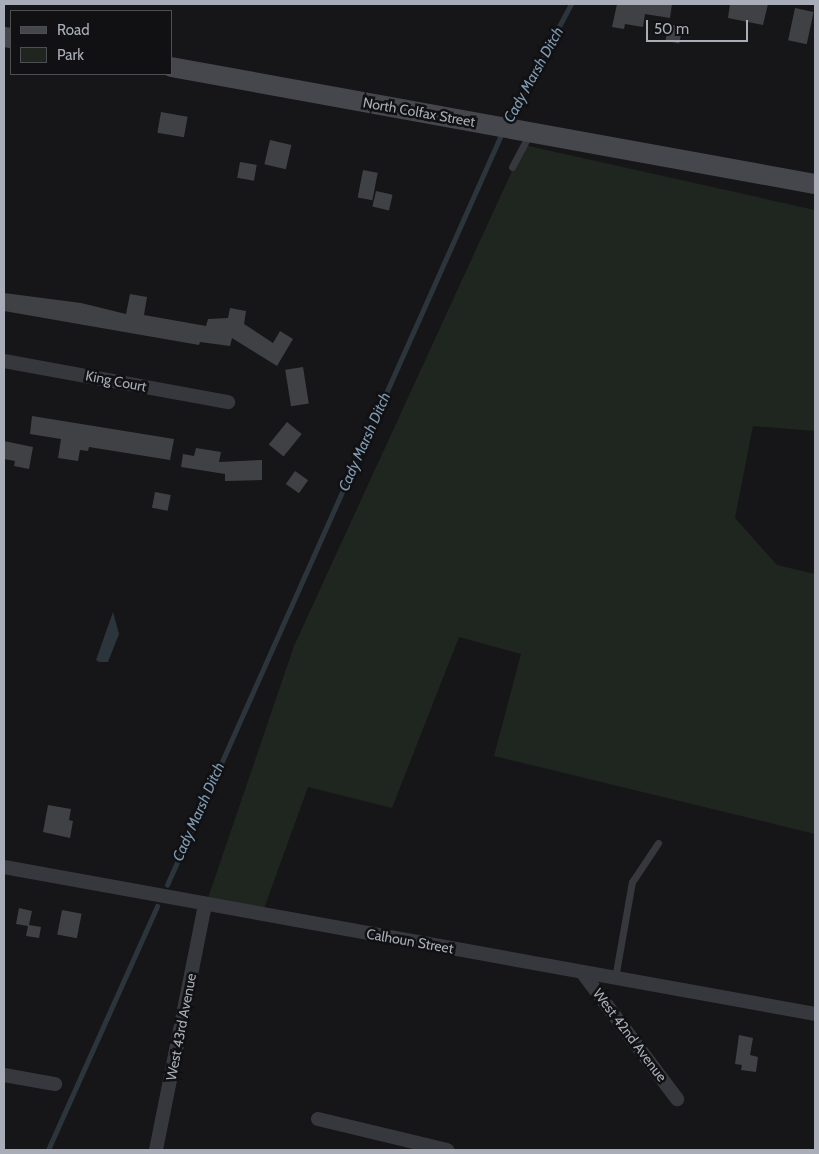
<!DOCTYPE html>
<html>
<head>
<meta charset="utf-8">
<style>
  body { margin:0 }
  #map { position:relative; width:819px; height:1154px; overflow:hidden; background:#161618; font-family:Cabin,sans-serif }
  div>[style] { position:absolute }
  .green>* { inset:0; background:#1e261f }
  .water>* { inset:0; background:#2c353c }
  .stream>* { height:4.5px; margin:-2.25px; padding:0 2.25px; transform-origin:2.25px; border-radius:2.25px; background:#2c353c }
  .building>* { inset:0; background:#404145; transform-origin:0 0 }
  .lane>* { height:7px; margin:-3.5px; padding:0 3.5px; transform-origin:3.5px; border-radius:3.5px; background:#37383d }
  .street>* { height:14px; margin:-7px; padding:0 7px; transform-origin:7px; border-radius:7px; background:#37383d }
  .secondary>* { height:20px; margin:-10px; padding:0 10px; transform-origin:10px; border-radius:10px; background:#45474d }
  span { translate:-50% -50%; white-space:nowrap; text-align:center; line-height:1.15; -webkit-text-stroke:5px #111113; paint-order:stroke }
  .street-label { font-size:14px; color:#a8adb8 }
  .water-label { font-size:15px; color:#7f9bb3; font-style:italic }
  .frame { position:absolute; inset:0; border:5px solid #a8adb8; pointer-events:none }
  .legend { position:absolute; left:10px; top:10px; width:162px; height:65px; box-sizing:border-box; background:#111113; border:1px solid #4d4f55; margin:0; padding:6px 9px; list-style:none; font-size:15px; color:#a8adb8 }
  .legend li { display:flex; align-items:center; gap:10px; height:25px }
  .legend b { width:25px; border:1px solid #4d4f55 }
  .scale { position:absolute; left:646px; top:20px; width:102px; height:22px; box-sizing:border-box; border:2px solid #a8adb8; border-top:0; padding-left:6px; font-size:15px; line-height:18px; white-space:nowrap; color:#a8adb8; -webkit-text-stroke:4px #111113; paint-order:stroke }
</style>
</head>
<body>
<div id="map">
  <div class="green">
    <i style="clip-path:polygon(524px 145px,815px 210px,815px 431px,753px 426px,735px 518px,777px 565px,815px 574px,815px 834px,494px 756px,521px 654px,459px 637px,392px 808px,308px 787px,262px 914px,206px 904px,294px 646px)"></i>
  </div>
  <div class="water">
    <i style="clip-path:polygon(113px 612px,119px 634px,108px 662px,99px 662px,96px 660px)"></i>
  </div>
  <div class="stream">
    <i style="left:508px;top:122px;width:134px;rotate:-61.9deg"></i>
    <i style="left:167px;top:885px;width:823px;rotate:-65.99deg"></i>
    <i style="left:48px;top:1150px;width:267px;rotate:-65.9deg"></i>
  </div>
  <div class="building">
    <i style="clip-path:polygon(617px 4px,672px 4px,670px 18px,645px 14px,643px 27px,625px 24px,624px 29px,612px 27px)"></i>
    <i style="clip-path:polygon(730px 4px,768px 4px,763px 25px,728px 18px)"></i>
    <i style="left:795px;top:8px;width:19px;height:33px;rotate:12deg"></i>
    <i style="left:669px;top:24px;width:14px;height:17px;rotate:12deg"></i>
    <i style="left:161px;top:112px;width:27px;height:21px;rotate:10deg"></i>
    <i style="left:270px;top:140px;width:22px;height:25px;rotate:13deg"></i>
    <i style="left:240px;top:162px;width:17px;height:16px;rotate:10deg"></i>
    <i style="left:363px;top:170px;width:15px;height:28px;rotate:11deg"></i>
    <i style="left:376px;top:191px;width:17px;height:16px;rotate:13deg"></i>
    <i style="clip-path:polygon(4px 293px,81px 303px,126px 314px,130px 294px,147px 297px,144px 315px,206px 326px,208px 319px,228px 318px,230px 308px,246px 311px,244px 324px,273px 343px,280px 331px,293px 339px,277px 366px,232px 338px,230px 346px,200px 342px,199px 345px,4px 311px)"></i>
    <i style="left:303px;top:367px;width:37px;height:18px;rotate:81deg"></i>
    <i style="clip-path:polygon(32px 416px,174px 439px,170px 460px,89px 447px,88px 451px,80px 450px,78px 461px,58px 458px,61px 439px,30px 434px)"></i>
    <i style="left:287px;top:422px;width:19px;height:29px;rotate:39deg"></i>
    <i style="clip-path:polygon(4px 441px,33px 447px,29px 469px,14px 466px,15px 461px,4px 459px)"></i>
    <i style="clip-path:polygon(196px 448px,221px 452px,219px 462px,262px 460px,262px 480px,225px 481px,225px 474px,181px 467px,183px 454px,194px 456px)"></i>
    <i style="left:295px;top:471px;width:16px;height:16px;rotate:35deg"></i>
    <i style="left:155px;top:492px;width:16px;height:16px;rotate:11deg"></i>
    <i style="clip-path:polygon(48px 805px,71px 809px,69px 820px,73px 821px,70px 838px,43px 832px)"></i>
    <i style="clip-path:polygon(19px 908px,32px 911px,29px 925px,41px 927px,39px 938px,26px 936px,28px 926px,16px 924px)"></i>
    <i style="left:62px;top:910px;width:20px;height:25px;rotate:11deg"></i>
    <i style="clip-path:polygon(739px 1035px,753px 1038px,750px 1055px,758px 1057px,756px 1072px,741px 1070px,742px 1065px,735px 1064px)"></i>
  </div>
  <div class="lane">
    <i style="left:512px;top:167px;width:36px;rotate:-62deg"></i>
    <i style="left:615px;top:978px;width:97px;rotate:-80deg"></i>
    <i style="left:632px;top:882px;width:47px;rotate:-56.3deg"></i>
  </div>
  <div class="street">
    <i style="left:4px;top:361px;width:228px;rotate:10.4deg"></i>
    <i style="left:4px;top:867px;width:824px;rotate:10.27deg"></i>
    <i style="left:582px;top:972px;width:159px;rotate:53.2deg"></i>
    <i style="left:4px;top:1075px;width:52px;rotate:10deg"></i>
    <i style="left:318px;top:1119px;width:133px;rotate:13.5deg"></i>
    <i style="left:156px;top:1150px;width:251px;rotate:-78.7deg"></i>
  </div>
  <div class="secondary">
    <i style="left:4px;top:37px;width:7px;rotate:8deg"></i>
    <i style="left:171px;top:67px;width:655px;rotate:10.3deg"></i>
  </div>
  <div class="street-label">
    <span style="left:419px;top:112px;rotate:10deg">North Colfax Street</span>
    <span style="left:116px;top:381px;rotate:11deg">King Court</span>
    <span style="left:410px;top:941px;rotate:10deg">Calhoun Street</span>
    <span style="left:181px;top:1027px;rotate:-79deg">West 43rd Avenue</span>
    <span style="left:630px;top:1035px;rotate:53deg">West 42nd Avenue</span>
  </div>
  <div class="water-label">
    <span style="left:534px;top:75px;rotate:-61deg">Cady Marsh Ditch</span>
    <span style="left:365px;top:442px;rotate:-66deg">Cady Marsh Ditch</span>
    <span style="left:199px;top:812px;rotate:-66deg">Cady Marsh Ditch</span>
  </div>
  <div class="frame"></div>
  <ul class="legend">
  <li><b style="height:6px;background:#45474d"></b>Road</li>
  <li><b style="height:14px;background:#1e261f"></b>Park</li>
  </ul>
  <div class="scale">50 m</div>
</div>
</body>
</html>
